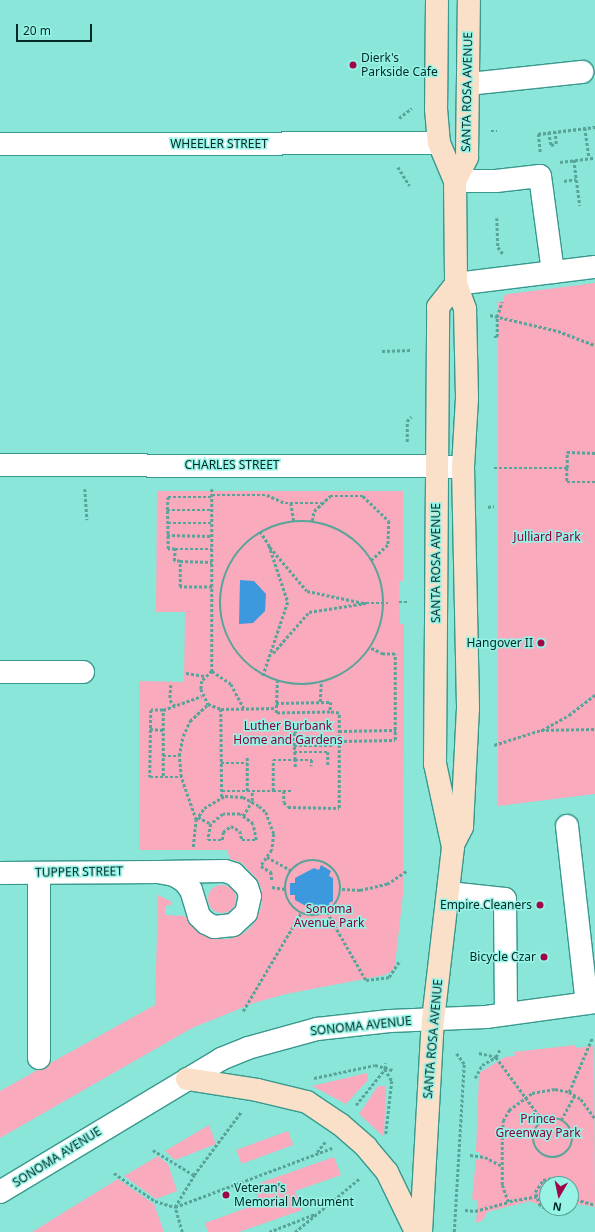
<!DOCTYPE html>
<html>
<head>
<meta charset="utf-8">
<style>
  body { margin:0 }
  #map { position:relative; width:595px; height:1232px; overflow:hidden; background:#89e6d9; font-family:"Noto Sans",sans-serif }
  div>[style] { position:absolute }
  .green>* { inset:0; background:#f9aabc; transform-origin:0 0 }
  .round { border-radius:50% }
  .water>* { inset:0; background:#3c99de }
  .path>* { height:2.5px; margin-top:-1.25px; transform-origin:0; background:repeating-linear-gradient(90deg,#59a49a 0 3px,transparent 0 5px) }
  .path>.ring { margin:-1.25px; padding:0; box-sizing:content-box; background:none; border:2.5px solid #59a49a; border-radius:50% }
  .roads { filter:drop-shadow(1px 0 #38988d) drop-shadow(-1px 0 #38988d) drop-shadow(0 1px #38988d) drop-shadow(0 -1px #38988d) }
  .minor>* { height:22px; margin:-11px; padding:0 11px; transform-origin:11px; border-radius:11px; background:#fff }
  .major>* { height:22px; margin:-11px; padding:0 11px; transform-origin:11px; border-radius:11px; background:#fae0c8 }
  .path-bridge>* { height:2.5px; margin-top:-1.25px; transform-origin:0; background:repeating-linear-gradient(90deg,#59a49a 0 3px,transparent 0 5px) }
  .dots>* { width:11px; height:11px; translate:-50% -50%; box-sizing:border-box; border:2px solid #96f3e6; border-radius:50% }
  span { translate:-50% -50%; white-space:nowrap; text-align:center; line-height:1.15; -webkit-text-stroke:3px #96f3e6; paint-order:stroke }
  .poi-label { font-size:12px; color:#002a26 }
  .left { translate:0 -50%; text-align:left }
  .right { translate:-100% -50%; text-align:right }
  .street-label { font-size:12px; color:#002a26 }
  .park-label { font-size:12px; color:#87063d }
  .north { position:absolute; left:539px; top:1176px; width:40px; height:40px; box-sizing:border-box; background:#96f3e6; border:1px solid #5aa399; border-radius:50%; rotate:189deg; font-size:11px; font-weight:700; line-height:16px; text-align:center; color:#002a26 }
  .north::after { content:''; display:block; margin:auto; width:14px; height:18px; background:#9f0549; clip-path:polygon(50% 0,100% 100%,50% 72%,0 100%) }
  .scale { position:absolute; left:16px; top:24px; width:76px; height:18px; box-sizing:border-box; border:2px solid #002a26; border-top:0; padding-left:5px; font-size:12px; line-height:14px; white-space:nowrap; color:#002a26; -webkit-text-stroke:3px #96f3e6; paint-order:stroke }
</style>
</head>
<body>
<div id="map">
  <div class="green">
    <i style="clip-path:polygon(595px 283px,595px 794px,498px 806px,498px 302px,504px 301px,504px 296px,507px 294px)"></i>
    <i style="clip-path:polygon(157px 491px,403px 491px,403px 581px,399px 581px,400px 624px,404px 624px,403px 894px,395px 965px,392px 971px,385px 975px,286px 994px,254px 1003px,192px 1028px,0 1138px,0 1091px,155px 1005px,158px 895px,172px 902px,171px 905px,165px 906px,165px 915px,185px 916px,197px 931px,216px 939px,229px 939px,244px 933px,252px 926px,262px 906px,262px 890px,257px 879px,242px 863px,230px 859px,227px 850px,139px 850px,139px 681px,184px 682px,184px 679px,185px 612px,156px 612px)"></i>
    <i class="round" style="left:208px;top:885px;width:28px;height:28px"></i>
    <i style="clip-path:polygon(576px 1045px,575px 1048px,594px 1046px,595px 1207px,571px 1203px,571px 1184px,547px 1184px,547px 1208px,562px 1208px,548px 1209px,530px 1201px,487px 1212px,483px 1220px,476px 1223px,478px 1201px,472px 1199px,476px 1159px,480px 1160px,480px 1152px,476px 1152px,479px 1073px,505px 1057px,515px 1056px,514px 1052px)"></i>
    <i style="clip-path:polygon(367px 1073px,368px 1080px,346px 1104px,312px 1086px)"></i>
    <i style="clip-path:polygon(378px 1086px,386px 1086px,384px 1137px,359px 1114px)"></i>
    <i style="clip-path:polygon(209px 1125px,216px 1144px,175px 1160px,165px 1151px)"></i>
    <i style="left:288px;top:1131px;width:15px;height:55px;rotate:70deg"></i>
    <i style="clip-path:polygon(158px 1156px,168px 1164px,177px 1191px,156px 1199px,124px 1176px)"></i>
    <i style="clip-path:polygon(334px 1157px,341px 1175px,295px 1191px,302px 1210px,239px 1232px,208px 1232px,205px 1223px,260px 1203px,254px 1185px)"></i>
    <i style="clip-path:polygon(118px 1179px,154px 1204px,164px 1232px,32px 1232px)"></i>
  </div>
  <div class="water">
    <i style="clip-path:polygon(240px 580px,254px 581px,266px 594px,265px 611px,253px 623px,239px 624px)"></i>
    <i style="clip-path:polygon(321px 865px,331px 871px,329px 876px,333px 878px,333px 901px,329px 903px,331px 908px,321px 914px,319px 909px,315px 911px,295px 900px,295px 895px,290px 895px,290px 883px,295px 883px,295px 878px,314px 868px,319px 870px)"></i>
  </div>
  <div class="path">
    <i style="left:399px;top:118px;width:16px;rotate:-38deg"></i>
    <i style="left:585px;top:128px;width:30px;rotate:82deg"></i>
    <i style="left:491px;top:131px;width:6px"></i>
    <i style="left:540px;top:152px;width:18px;rotate:-96deg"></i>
    <i style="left:538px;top:134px;width:57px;rotate:-7deg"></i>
    <i style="left:574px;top:160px;width:46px;rotate:82.6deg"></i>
    <i style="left:560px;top:162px;width:35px;rotate:-7deg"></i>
    <i style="left:398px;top:167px;width:22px;rotate:58deg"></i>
    <i style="left:564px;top:181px;width:12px;rotate:-9deg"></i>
    <i style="left:497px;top:218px;width:29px;rotate:88deg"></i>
    <i style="left:498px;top:247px;width:9px;rotate:54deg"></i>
    <i style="left:490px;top:315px;width:70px;rotate:13.2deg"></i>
    <i style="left:558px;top:331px;width:40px;rotate:21deg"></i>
    <i style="left:494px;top:337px;width:3px"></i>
    <i style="left:497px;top:337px;width:20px;rotate:-90deg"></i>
    <i style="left:497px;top:317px;width:16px;rotate:-72deg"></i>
    <i style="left:382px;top:351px;width:30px;rotate:-2deg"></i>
    <i style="left:407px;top:442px;width:21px;rotate:-90deg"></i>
    <i style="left:407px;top:421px;width:6px;rotate:-45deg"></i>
    <i style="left:494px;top:468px;width:73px"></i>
    <i style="left:567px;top:468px;width:16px;rotate:-90deg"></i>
    <i style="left:567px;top:452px;width:28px;rotate:2deg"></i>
    <i style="left:567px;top:468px;width:14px;rotate:90deg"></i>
    <i style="left:567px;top:482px;width:28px"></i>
    <i style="left:85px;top:489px;width:31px;rotate:86deg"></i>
    <i style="left:212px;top:489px;width:182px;rotate:90deg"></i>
    <i style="left:212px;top:671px;width:14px;rotate:135deg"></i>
    <i style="left:202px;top:681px;width:8px;rotate:97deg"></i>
    <i style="left:201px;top:689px;width:17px;rotate:65deg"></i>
    <i style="left:208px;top:704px;width:14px;rotate:21deg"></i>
    <i style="left:221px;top:709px;width:89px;rotate:89.4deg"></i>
    <i style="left:212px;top:495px;width:55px"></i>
    <i style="left:267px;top:495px;width:20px;rotate:24deg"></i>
    <i style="left:285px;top:503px;width:36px"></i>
    <i style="left:291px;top:503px;width:18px;rotate:81deg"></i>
    <i style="left:488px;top:507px;width:6px;rotate:-9deg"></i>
    <i style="left:167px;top:510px;width:45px"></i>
    <i class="ring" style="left:220px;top:521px;width:161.5px;height:161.5px"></i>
    <i style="left:312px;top:521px;width:10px;rotate:-79deg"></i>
    <i style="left:314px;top:511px;width:22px;rotate:-43deg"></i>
    <i style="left:330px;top:496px;width:33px"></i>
    <i style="left:363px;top:496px;width:36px;rotate:44deg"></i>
    <i style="left:389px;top:521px;width:24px;rotate:92deg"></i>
    <i style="left:388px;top:545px;width:22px;rotate:137deg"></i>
    <i style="left:168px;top:523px;width:44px"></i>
    <i style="left:260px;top:531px;width:17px;rotate:57deg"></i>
    <i style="left:269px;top:545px;width:60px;rotate:71.6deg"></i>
    <i style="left:288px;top:602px;width:78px;rotate:108.7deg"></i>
    <i style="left:167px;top:535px;width:45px;rotate:1.3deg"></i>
    <i style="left:270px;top:547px;width:57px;rotate:49.9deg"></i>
    <i style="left:307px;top:591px;width:58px;rotate:11.9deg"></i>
    <i style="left:175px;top:549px;width:37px"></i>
    <i style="left:180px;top:561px;width:32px;rotate:2deg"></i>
    <i style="left:212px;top:587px;width:32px;rotate:180deg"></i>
    <i style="left:180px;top:587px;width:26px;rotate:-90deg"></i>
    <i style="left:180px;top:561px;width:6px;rotate:180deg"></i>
    <i style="left:174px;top:561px;width:12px;rotate:-85deg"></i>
    <i style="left:175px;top:549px;width:7px;rotate:180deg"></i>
    <i style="left:168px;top:549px;width:39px;rotate:-91deg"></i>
    <i style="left:167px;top:510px;width:13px;rotate:-86deg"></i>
    <i style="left:168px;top:497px;width:44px"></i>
    <i style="left:399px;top:602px;width:9px"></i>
    <i style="left:273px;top:653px;width:55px;rotate:-48.7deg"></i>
    <i style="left:309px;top:612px;width:58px;rotate:-9deg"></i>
    <i style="left:366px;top:603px;width:22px"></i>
    <i style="left:212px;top:671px;width:23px;rotate:34deg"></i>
    <i style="left:231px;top:684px;width:27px;rotate:62deg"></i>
    <i style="left:186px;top:673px;width:19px;rotate:9deg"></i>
    <i style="left:171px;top:685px;width:15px;rotate:94deg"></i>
    <i style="left:170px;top:700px;width:8px;rotate:50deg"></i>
    <i style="left:320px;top:702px;width:19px;rotate:-87deg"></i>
    <i style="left:276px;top:703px;width:55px;rotate:-1deg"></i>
    <i style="left:331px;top:702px;width:10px;rotate:96deg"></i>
    <i style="left:330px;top:712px;width:54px;rotate:178.9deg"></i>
    <i style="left:276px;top:713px;width:32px;rotate:-88deg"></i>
    <i style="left:221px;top:709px;width:55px;rotate:-1deg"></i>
    <i style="left:163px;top:710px;width:12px;rotate:180deg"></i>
    <i style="left:151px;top:710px;width:67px;rotate:90.9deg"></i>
    <i style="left:150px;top:777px;width:31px"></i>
    <i style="left:150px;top:729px;width:13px;rotate:4deg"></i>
    <i style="left:542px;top:730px;width:31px;rotate:-29deg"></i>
    <i style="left:569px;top:715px;width:33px;rotate:-38deg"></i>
    <i style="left:339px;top:731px;width:57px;rotate:-1deg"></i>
    <i style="left:339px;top:741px;width:56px;rotate:-1deg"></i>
    <i style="left:395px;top:740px;width:86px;rotate:-90deg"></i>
    <i style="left:395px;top:654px;width:12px;rotate:180deg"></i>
    <i style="left:383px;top:654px;width:14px;rotate:-155deg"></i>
    <i style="left:494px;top:745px;width:49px;rotate:-17.7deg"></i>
    <i style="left:541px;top:730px;width:54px;rotate:-1.1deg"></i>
    <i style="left:294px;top:746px;width:14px;rotate:-90deg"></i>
    <i style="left:294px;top:732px;width:3px"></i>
    <i style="left:294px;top:752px;width:34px"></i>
    <i style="left:328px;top:752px;width:14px;rotate:90deg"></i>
    <i style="left:163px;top:756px;width:16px"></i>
    <i style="left:221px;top:763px;width:26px"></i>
    <i style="left:295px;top:767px;width:7px;rotate:-90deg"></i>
    <i style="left:295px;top:760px;width:17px"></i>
    <i style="left:312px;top:760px;width:6px;rotate:99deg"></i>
    <i style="left:163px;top:776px;width:66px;rotate:-90deg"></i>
    <i style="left:163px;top:710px;width:41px;rotate:-19.7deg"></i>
    <i style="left:222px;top:791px;width:51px"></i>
    <i style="left:273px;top:791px;width:31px;rotate:-90deg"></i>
    <i style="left:273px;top:760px;width:22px"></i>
    <i style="left:295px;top:760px;width:14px;rotate:-94deg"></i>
    <i style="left:294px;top:746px;width:38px"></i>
    <i style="left:332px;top:746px;width:4px;rotate:-90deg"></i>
    <i style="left:247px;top:791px;width:34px;rotate:-90deg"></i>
    <i style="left:273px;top:791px;width:20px"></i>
    <i style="left:284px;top:791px;width:11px;rotate:90deg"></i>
    <i style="left:284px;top:802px;width:6px;rotate:51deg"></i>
    <i style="left:288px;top:807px;width:51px;rotate:1.1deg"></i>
    <i style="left:339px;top:808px;width:95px;rotate:-90deg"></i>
    <i style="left:339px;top:713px;width:9px;rotate:-174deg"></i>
    <i style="left:243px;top:816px;width:17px;rotate:-59deg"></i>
    <i style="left:252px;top:801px;width:10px;rotate:-90deg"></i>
    <i style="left:198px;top:817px;width:15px;rotate:28deg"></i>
    <i style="left:211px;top:824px;width:16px;rotate:101deg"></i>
    <i style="left:208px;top:840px;width:14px"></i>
    <i style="left:222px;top:840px;width:8px;rotate:-83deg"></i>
    <i style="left:223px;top:832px;width:10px;rotate:-37deg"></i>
    <i style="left:231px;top:826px;width:10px;rotate:29deg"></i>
    <i style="left:240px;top:831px;width:9px;rotate:77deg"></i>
    <i style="left:242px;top:840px;width:14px"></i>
    <i style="left:256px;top:840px;width:16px;rotate:-101deg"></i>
    <i style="left:253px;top:824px;width:16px;rotate:-142deg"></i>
    <i style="left:240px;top:814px;width:17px;rotate:180deg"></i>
    <i style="left:223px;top:814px;width:16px;rotate:140deg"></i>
    <i style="left:196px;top:820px;width:14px;rotate:-56deg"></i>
    <i style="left:204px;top:808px;width:24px;rotate:-30deg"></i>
    <i style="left:225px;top:796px;width:18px;rotate:3deg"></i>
    <i style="left:243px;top:797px;width:18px;rotate:29deg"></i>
    <i style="left:259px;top:806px;width:9px;rotate:41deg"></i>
    <i style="left:266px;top:812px;width:23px;rotate:70deg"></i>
    <i style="left:274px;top:834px;width:16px;rotate:97deg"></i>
    <i style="left:272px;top:850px;width:19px;rotate:125deg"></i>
    <i style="left:261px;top:866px;width:12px;rotate:31deg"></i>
    <i style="left:271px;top:872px;width:8px;rotate:83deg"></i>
    <i style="left:193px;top:847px;width:27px;rotate:-84deg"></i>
    <i style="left:196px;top:820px;width:46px;rotate:-109.2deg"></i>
    <i style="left:181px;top:777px;width:21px;rotate:-95deg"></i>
    <i style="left:179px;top:756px;width:20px;rotate:-79deg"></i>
    <i style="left:183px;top:736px;width:17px;rotate:-65deg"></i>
    <i style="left:190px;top:721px;width:25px;rotate:-43deg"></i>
    <i style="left:267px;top:857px;width:29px;rotate:29deg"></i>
    <i class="ring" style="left:285px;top:860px;width:53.5px;height:53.5px"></i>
    <i style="left:272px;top:887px;width:13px;rotate:9deg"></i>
    <i style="left:342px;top:889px;width:18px;rotate:3deg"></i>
    <i style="left:360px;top:890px;width:28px;rotate:-13deg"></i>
    <i style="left:387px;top:884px;width:25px;rotate:-34deg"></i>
    <i style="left:327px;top:912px;width:78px;rotate:60.2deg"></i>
    <i style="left:366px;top:980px;width:23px;rotate:-7deg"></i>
    <i style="left:389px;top:977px;width:20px;rotate:-57deg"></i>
    <i style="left:243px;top:1011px;width:114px;rotate:-59.4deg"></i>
    <i style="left:479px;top:1053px;width:17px;rotate:13deg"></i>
    <i style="left:496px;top:1057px;width:79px;rotate:53.7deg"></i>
    <i style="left:385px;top:1069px;width:14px;rotate:60deg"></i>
    <i style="left:392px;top:1081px;width:53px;rotate:96.5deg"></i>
    <i style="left:314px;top:1078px;width:62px;rotate:-12deg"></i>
    <i style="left:375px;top:1065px;width:19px;rotate:16deg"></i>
    <i style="left:475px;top:1078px;width:15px;rotate:-62deg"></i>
    <i style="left:482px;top:1065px;width:16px;rotate:-30deg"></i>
    <i style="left:496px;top:1057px;width:9px;rotate:-63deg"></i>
    <i style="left:569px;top:1092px;width:59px;rotate:-66.9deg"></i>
    <i style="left:356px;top:1105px;width:46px;rotate:-51.1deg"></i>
    <i style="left:385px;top:1069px;width:6px;rotate:-90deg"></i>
    <i class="ring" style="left:533px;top:1118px;width:37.5px;height:37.5px"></i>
    <i style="left:561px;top:1120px;width:29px;rotate:-61deg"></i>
    <i style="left:153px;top:1150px;width:48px;rotate:31.4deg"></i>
    <i style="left:317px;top:1152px;width:13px;rotate:-51deg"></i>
    <i style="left:470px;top:1155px;width:15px;rotate:8deg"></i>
    <i style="left:485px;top:1157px;width:19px;rotate:28deg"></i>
    <i style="left:114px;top:1173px;width:50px;rotate:34.3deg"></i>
    <i style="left:155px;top:1201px;width:21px;rotate:17deg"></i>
    <i style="left:175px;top:1207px;width:37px;rotate:-59deg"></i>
    <i style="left:194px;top:1175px;width:79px;rotate:-53.3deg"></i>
    <i style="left:547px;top:1195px;width:40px;rotate:170deg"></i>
    <i style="left:508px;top:1202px;width:18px;rotate:-109deg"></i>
    <i style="left:502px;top:1185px;width:47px;rotate:-90deg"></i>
    <i style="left:502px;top:1138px;width:17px;rotate:-87deg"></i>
    <i style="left:503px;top:1121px;width:13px;rotate:-61deg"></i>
    <i style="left:509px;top:1110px;width:29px;rotate:-36deg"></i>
    <i style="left:532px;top:1093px;width:23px;rotate:-10deg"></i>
    <i style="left:555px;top:1089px;width:14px;rotate:12deg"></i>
    <i style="left:569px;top:1092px;width:14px;rotate:30deg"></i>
    <i style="left:581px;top:1099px;width:24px;rotate:54deg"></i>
    <i style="left:571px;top:1198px;width:25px;rotate:16deg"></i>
    <i style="left:558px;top:1208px;width:8px;rotate:166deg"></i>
    <i style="left:550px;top:1210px;width:11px;rotate:-158deg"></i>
    <i style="left:540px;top:1206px;width:15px;rotate:-110deg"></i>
    <i style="left:535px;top:1192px;width:14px;rotate:-56deg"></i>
    <i style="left:543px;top:1180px;width:10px;rotate:-11deg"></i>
    <i style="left:553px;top:1178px;width:12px;rotate:31deg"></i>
    <i style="left:465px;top:1210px;width:10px;rotate:6deg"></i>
    <i style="left:475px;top:1211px;width:34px;rotate:-15deg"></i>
    <i style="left:182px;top:1232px;width:26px;rotate:-106deg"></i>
    <i style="left:175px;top:1207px;width:168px;rotate:-20.6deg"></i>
    <i style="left:269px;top:1232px;width:49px;rotate:-21.4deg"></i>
    <i style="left:295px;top:1232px;width:85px;rotate:-39.7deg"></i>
    <i style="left:454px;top:1232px;width:168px;rotate:-86.6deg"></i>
    <i style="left:464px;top:1064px;width:14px;rotate:-126deg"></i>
  </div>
  <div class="roads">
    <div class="minor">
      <i style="left:469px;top:84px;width:114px;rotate:-6.1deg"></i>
      <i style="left:0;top:144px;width:439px;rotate:-0.1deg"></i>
      <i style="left:455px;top:181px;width:41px"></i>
      <i style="left:496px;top:181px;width:44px;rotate:-6.5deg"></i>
      <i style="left:540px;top:176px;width:97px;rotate:82.3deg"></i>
      <i style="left:456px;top:284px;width:140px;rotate:-7deg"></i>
      <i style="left:0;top:465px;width:463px;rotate:0.2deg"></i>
      <i style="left:0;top:672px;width:83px"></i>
      <i style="left:567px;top:826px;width:178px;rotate:83.6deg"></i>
      <i style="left:0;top:873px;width:159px;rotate:-0.4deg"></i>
      <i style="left:159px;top:872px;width:66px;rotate:-0.9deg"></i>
      <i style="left:225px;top:871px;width:9px;rotate:18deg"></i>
      <i style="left:234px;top:874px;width:18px;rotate:45deg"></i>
      <i style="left:247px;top:887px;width:9px;rotate:72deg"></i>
      <i style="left:250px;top:896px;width:17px;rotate:103deg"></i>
      <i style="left:246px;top:913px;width:18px;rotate:137deg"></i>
      <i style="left:233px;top:925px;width:19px;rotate:174deg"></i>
      <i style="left:214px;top:927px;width:9px;rotate:-153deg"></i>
      <i style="left:206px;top:923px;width:10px;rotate:-135deg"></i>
      <i style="left:199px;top:916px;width:27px;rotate:-107deg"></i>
      <i style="left:191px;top:890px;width:11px;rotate:-128deg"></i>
      <i style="left:184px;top:881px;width:12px;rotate:-149deg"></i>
      <i style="left:174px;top:875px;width:15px;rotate:-169deg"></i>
      <i style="left:449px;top:893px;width:56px;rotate:6.1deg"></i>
      <i style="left:505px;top:899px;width:115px;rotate:89.5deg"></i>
      <i style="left:39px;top:1058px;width:185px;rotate:-90deg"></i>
      <i style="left:0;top:1192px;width:258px;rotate:-31deg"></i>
      <i style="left:221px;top:1059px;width:29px;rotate:-22deg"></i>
      <i style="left:248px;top:1048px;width:72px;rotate:-15.4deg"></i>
      <i style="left:317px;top:1029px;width:73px;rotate:-6.3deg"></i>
      <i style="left:390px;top:1021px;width:96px;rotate:-2.4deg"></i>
      <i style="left:486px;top:1017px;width:110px;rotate:-7.8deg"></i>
    </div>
    <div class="major">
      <i style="left:437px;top:0;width:109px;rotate:90.5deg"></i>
      <i style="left:436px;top:109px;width:34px;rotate:85deg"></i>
      <i style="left:439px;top:143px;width:41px;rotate:67.2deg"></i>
      <i style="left:455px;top:181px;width:103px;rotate:89.4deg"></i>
      <i style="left:456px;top:284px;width:27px;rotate:70deg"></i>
      <i style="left:465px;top:309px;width:89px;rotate:88.7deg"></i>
      <i style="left:467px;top:398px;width:69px;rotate:93.3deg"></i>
      <i style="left:463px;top:467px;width:241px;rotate:88.8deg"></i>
      <i style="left:468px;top:708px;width:119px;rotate:92.9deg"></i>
      <i style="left:462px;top:827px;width:20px;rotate:117deg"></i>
      <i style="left:455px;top:181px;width:27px;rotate:-63deg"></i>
      <i style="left:467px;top:157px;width:157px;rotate:-89.3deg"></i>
      <i style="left:187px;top:1079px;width:71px;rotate:8.9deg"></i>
      <i style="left:257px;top:1090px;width:51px;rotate:13.5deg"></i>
      <i style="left:307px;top:1102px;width:40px;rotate:34deg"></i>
      <i style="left:340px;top:1124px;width:35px;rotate:41deg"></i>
      <i style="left:366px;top:1147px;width:33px;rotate:50deg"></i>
      <i style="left:387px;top:1172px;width:67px;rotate:64.2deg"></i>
      <i style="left:421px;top:1232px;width:212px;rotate:-86.8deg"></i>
      <i style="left:433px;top:1020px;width:174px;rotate:-83.4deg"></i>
      <i style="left:453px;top:847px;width:85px;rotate:-102.2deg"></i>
      <i style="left:435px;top:764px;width:457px;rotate:-89.6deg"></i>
      <i style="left:438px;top:307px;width:29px;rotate:-52deg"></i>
    </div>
  </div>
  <div class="path-bridge">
    <i style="left:549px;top:132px;width:13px;rotate:81deg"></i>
    <i style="left:551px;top:145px;width:5px;rotate:-11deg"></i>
    <i style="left:556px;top:144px;width:12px;rotate:-95deg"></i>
    <i style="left:538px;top:134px;width:57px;rotate:-7deg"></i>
  </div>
  <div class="dots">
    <i style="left:353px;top:65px;background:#9f0549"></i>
    <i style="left:541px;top:643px;background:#9f0549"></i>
    <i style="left:540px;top:905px;background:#9f0549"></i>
    <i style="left:544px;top:957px;background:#9f0549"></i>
    <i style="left:226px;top:1195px;background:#9f0549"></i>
  </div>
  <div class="poi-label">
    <span class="left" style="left:361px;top:65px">Dierk's<br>Parkside Cafe</span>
    <span class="right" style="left:533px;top:643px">Hangover II</span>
    <span class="right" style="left:532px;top:905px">Empire Cleaners</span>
    <span class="right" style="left:536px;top:957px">Bicycle Czar</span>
    <span class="left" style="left:234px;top:1195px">Veteran's<br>Memorial Monument</span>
  </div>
  <div class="street-label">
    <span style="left:467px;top:92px;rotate:-89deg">SANTA ROSA AVENUE</span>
    <span style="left:219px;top:144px">WHEELER STREET</span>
    <span style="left:232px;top:465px">CHARLES STREET</span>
    <span style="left:436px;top:563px;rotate:-90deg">SANTA ROSA AVENUE</span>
    <span style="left:79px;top:872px;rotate:-1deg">TUPPER STREET</span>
    <span style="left:361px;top:1026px;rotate:-6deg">SONOMA AVENUE</span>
    <span style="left:433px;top:1039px;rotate:-85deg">SANTA ROSA AVENUE</span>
    <span style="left:57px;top:1157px;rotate:-32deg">SONOMA AVENUE</span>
  </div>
  <div class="park-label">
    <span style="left:547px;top:537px">Julliard Park</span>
    <span style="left:288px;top:733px">Luther Burbank<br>Home and Gardens</span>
    <span style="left:329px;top:916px">Sonoma<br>Avenue Park</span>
    <span style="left:538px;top:1126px">Prince<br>Greenway Park</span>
  </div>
  <div class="north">N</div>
  <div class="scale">20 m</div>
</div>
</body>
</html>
